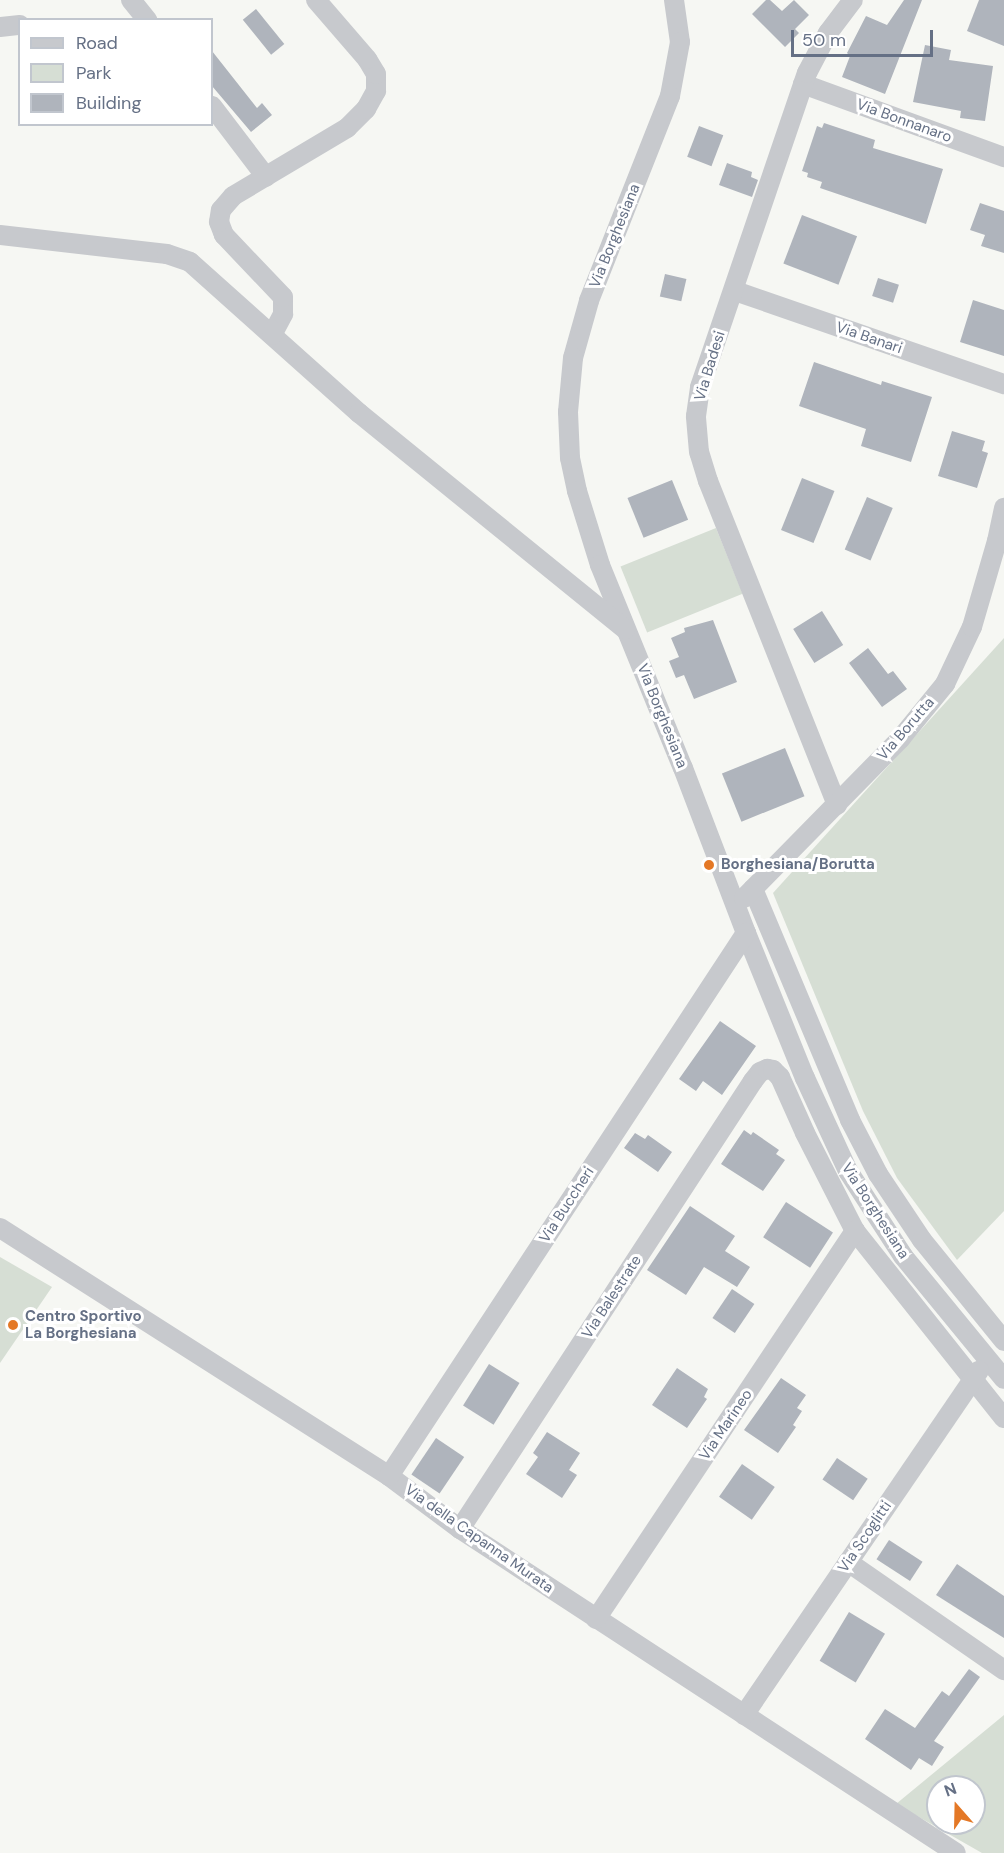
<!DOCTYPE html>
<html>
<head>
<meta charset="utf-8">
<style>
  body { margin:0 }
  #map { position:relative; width:1004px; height:1853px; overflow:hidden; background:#f6f7f3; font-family:"DM Sans",sans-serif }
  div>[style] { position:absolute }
  .green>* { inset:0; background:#d6ded4; transform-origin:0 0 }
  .building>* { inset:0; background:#afb4bc; transform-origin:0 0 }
  .minor>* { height:20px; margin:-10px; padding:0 10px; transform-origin:10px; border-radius:10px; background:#c7c9cd }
  .dots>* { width:16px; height:16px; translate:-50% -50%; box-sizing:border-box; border:3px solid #fff; border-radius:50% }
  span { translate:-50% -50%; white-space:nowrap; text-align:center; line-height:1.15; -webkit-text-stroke:6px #fff; paint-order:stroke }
  .street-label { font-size:15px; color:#657085 }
  .poi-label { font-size:15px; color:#657085; font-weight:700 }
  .left { translate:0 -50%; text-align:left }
  .legend { position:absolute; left:18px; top:18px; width:195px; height:108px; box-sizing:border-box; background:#fff; border:2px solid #c1c6ce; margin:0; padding:8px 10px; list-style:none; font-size:18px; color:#657085 }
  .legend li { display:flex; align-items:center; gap:12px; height:30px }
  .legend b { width:30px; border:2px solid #c1c6ce }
  .north { position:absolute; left:926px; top:1775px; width:60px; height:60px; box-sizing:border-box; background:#fff; border:2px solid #c1c6ce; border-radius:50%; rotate:340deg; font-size:16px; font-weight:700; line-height:24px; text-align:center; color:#657085 }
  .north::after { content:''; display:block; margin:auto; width:21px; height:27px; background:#e47826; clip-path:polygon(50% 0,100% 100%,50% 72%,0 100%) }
  .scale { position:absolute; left:791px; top:30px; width:142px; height:27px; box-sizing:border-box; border:3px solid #657085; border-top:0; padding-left:8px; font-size:18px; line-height:21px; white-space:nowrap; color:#657085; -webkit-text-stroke:4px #fff; paint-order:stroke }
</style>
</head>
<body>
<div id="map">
  <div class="green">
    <i style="left:716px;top:528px;width:71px;height:103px;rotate:68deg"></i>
    <i style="clip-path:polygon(1004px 638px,1004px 1211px,957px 1260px,897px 1178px,863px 1111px,773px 893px)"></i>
    <i style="clip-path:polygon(0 1257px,52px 1287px,0 1363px)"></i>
    <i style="clip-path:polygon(evenodd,1004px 1715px,1004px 1853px,982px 1853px,896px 1804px,1004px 1715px,938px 1787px,974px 1787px,974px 1823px,938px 1823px,938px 1787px)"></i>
  </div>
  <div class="building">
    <i style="clip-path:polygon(766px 0,770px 0,782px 11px,794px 0,809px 15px,795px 29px,799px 33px,785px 47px,752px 14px)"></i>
    <i style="clip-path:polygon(904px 0,922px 0,885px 94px,842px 77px,850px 56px,847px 53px,866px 16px,887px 25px)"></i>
    <i style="clip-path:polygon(979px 0,1004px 0,1004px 46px,967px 31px)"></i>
    <i style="left:256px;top:9px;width:45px;height:17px;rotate:51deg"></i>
    <i style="clip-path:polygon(925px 45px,951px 50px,949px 60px,993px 66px,985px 121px,960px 118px,961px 111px,913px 102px)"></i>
    <i style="clip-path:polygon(212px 51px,257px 108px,262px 103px,272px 115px,251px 132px,212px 86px)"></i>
    <i style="clip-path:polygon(824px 123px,875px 140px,873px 148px,943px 169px,926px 224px,820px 188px,822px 182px,807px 177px,808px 173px,802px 171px,817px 126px,822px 128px)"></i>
    <i style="left:699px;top:126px;width:26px;height:33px;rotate:21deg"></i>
    <i style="clip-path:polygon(727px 163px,752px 172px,751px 177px,758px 180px,752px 197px,719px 185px)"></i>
    <i style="clip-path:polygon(980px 203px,1004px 211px,1004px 253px,981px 246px,985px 235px,970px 230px)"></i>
    <i style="left:802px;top:215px;width:59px;height:52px;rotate:21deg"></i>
    <i style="left:665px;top:274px;width:22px;height:23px;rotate:13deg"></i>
    <i style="left:878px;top:278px;width:22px;height:19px;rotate:18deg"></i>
    <i style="clip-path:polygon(973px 300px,1004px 310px,1004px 356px,960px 342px)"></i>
    <i style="clip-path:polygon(814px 362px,881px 385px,882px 381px,932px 397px,911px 462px,861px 446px,866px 429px,799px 406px)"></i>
    <i style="clip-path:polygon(952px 431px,985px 441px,982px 451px,988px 453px,977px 488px,938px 476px)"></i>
    <i style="left:802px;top:478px;width:35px;height:56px;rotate:22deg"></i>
    <i style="left:672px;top:480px;width:43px;height:48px;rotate:68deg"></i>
    <i style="left:867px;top:497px;width:28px;height:57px;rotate:23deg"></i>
    <i style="left:822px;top:611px;width:40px;height:34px;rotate:58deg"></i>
    <i style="clip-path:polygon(713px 620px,737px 682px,694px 699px,684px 675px,676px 678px,669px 661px,679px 657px,671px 638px,685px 632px,684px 628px)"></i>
    <i style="clip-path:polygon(868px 648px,888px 674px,893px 671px,907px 689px,882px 707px,849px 663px)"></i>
    <i style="left:785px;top:748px;width:52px;height:68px;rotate:68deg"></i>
    <i style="clip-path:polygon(720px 1021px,756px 1046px,722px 1095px,703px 1081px,696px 1091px,679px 1079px)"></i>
    <i style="clip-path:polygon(744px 1130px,751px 1135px,753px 1132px,779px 1150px,776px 1154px,785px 1160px,763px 1191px,721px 1164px)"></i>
    <i style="clip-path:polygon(635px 1133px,645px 1139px,648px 1135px,672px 1152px,658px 1172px,624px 1148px)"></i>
    <i style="left:786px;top:1202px;width:56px;height:42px;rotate:33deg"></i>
    <i style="clip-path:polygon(690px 1206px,735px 1236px,725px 1251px,750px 1267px,737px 1287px,704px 1267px,686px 1295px,647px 1270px)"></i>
    <i style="left:732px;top:1289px;width:27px;height:35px;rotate:34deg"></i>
    <i style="left:489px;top:1364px;width:36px;height:49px;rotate:32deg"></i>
    <i style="clip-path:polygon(677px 1368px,708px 1389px,704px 1397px,707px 1399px,687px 1428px,652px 1405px)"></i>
    <i style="clip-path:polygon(781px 1378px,806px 1395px,797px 1408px,802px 1411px,793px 1425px,796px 1427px,778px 1453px,744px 1430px)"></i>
    <i style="clip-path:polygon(547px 1432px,580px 1453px,569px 1470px,577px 1475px,562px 1498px,526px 1474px,538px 1457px,533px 1453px)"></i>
    <i style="left:436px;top:1438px;width:34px;height:44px;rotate:34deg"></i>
    <i style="left:837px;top:1458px;width:37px;height:26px;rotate:34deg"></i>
    <i style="left:742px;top:1464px;width:40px;height:40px;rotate:35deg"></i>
    <i style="left:889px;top:1540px;width:40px;height:23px;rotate:33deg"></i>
    <i style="clip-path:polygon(957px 1564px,1004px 1596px,1004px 1638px,936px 1595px)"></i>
    <i style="left:849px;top:1612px;width:42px;height:57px;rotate:31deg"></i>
    <i style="clip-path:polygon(969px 1669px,980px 1677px,934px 1741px,944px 1747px,932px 1766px,919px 1758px,911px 1770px,865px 1739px,885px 1709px,915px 1728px,942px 1691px,949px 1696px)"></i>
  </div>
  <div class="minor">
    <i style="left:131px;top:0;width:26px;rotate:51deg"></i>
    <i style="left:674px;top:0;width:42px;rotate:81.9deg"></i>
    <i style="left:680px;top:42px;width:55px;rotate:100.5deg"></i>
    <i style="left:670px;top:96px;width:220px;rotate:111.6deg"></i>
    <i style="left:589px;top:301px;width:59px;rotate:105.7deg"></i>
    <i style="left:573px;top:358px;width:54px;rotate:95.3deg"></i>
    <i style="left:568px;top:412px;width:46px;rotate:87.5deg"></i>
    <i style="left:570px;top:458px;width:34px;rotate:78deg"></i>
    <i style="left:577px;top:491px;width:77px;rotate:72.7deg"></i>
    <i style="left:600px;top:565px;width:219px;rotate:67.8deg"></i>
    <i style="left:683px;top:768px;width:177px;rotate:69.1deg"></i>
    <i style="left:746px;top:933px;width:157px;rotate:67.9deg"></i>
    <i style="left:805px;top:1078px;width:102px;rotate:65.2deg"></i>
    <i style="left:848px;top:1171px;width:101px;rotate:57.1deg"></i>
    <i style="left:903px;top:1256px;width:159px;rotate:50.6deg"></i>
    <i style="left:0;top:27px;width:20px;rotate:-6deg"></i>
    <i style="left:803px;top:84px;width:214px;rotate:20deg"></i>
    <i style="left:212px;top:106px;width:89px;rotate:52.7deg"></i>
    <i style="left:0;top:235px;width:168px;rotate:6.5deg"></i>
    <i style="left:167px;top:254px;width:24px;rotate:19deg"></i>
    <i style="left:190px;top:262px;width:227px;rotate:41.8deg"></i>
    <i style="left:359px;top:413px;width:343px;rotate:39.1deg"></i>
    <i style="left:735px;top:291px;width:285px;rotate:19.1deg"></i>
    <i style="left:272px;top:335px;width:24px;rotate:-62deg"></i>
    <i style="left:283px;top:314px;width:17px;rotate:-90deg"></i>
    <i style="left:283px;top:297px;width:86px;rotate:-133.6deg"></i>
    <i style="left:224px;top:235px;width:14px;rotate:-111deg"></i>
    <i style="left:219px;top:222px;width:12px;rotate:-81deg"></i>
    <i style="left:221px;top:210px;width:18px;rotate:-49deg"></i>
    <i style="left:233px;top:196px;width:133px;rotate:-30.8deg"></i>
    <i style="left:347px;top:128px;width:27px;rotate:-45deg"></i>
    <i style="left:366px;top:109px;width:21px;rotate:-61deg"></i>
    <i style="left:376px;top:91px;width:17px;rotate:-90deg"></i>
    <i style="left:376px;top:74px;width:17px;rotate:-121deg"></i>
    <i style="left:367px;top:59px;width:78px;rotate:-130.8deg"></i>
    <i style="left:837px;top:805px;width:349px;rotate:-111.7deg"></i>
    <i style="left:708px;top:481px;width:30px;rotate:-107deg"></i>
    <i style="left:699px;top:452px;width:36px;rotate:-95deg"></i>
    <i style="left:696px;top:416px;width:29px;rotate:-82deg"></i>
    <i style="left:700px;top:387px;width:332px;rotate:-71.2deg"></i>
    <i style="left:807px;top:73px;width:45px;rotate:-62.3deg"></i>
    <i style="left:828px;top:33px;width:41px;rotate:-52.9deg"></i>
    <i style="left:753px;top:889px;width:251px;rotate:67.2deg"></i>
    <i style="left:850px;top:1120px;width:61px;rotate:62.6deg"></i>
    <i style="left:878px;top:1174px;width:79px;rotate:56.3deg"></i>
    <i style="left:922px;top:1240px;width:130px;rotate:50.9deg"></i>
    <i style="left:744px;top:898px;width:224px;rotate:-45.5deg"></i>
    <i style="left:901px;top:738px;width:70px;rotate:-50.8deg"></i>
    <i style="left:945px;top:684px;width:63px;rotate:-64.7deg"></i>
    <i style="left:972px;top:627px;width:90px;rotate:-73.8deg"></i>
    <i style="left:997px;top:541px;width:34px;rotate:-78deg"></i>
    <i style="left:0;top:1228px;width:461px;rotate:32.5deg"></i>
    <i style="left:389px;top:1476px;width:89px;rotate:36.7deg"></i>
    <i style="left:460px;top:1529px;width:592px;rotate:33.15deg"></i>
    <i style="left:389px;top:1476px;width:650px;rotate:-56.68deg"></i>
    <i style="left:460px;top:1529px;width:535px;rotate:-56.81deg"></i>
    <i style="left:753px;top:1081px;width:11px;rotate:-52deg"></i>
    <i style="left:760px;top:1072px;width:8px;rotate:-23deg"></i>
    <i style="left:767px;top:1069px;width:6px;rotate:9deg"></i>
    <i style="left:773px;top:1070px;width:10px;rotate:45deg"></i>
    <i style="left:780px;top:1077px;width:61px;rotate:65.9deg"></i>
    <i style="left:805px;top:1133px;width:110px;rotate:63deg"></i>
    <i style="left:855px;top:1231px;width:239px;rotate:51.5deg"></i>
    <i style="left:848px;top:1562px;width:190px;rotate:34.7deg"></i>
    <i style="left:596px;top:1619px;width:467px;rotate:-56.3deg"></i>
    <i style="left:744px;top:1715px;width:417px;rotate:-55.7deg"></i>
  </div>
  <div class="dots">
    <i style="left:709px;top:865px;background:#e47826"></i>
    <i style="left:13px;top:1325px;background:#e47826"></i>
  </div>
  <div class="street-label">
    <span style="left:904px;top:121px;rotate:20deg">Via Bonnanaro</span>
    <span style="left:615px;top:236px;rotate:-68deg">Via Borghesiana</span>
    <span style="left:869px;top:338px;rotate:19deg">Via Banari</span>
    <span style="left:710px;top:366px;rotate:-73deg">Via Badesi</span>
    <span style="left:662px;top:716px;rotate:68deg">Via Borghesiana</span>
    <span style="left:906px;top:729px;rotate:-49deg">Via Borutta</span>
    <span style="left:567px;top:1205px;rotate:-57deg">Via Buccheri</span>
    <span style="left:875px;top:1211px;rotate:57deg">Via Borghesiana</span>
    <span style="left:612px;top:1297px;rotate:-57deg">Via Balestrate</span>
    <span style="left:726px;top:1425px;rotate:-56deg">Via Marineo</span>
    <span style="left:865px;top:1537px;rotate:-56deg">Via Scoglitti</span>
    <span style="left:479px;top:1539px;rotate:35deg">Via della Capanna Murata</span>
  </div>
  <div class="poi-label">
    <span class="left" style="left:721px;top:865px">Borghesiana/Borutta</span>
    <span class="left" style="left:25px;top:1325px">Centro Sportivo<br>La Borghesiana</span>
  </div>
  <ul class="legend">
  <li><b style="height:8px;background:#c7c9cd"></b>Road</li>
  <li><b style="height:16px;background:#d6ded4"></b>Park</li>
  <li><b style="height:16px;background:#afb4bc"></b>Building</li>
  </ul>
  <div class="north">N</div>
  <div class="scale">50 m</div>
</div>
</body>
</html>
